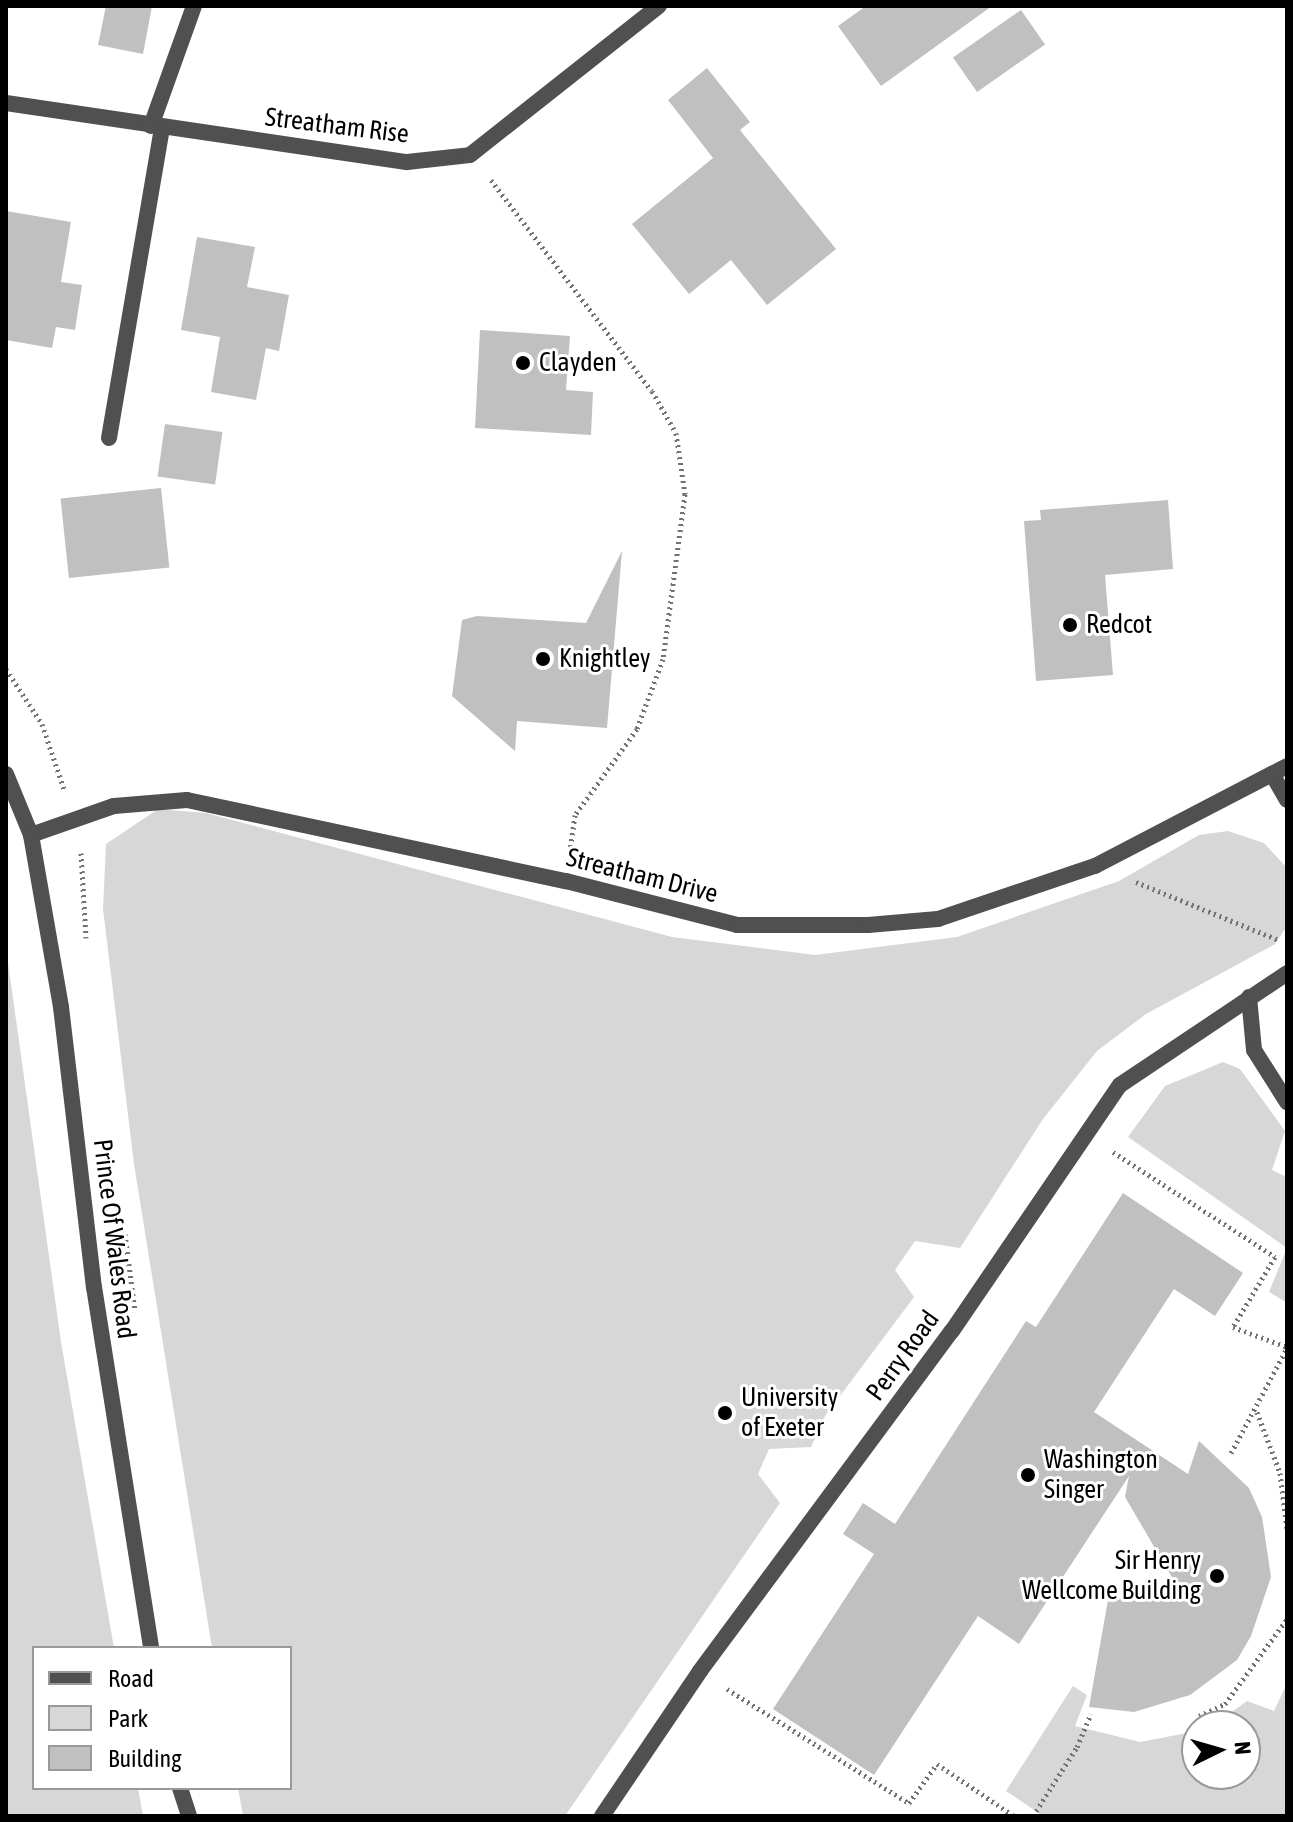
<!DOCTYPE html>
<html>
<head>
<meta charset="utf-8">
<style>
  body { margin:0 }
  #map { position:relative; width:1293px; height:1822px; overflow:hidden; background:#fff; font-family:"Asap Condensed",sans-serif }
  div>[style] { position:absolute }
  .green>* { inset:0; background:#d7d7d7 }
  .building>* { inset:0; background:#c0c0c0; transform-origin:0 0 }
  .path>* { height:5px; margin-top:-2.5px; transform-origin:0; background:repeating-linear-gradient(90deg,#727272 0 2px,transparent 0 6px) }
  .service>* { height:16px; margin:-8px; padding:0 8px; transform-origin:8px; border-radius:8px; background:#505050 }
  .minor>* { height:16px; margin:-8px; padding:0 8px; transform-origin:8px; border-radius:8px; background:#505050 }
  .tertiary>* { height:16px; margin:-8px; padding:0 8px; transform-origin:8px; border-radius:8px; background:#505050 }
  .dots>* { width:22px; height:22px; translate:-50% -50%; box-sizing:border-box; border:4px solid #fff; border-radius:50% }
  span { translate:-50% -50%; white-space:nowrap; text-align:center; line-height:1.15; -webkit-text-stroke:6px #fff; paint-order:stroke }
  .street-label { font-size:26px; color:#000 }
  .poi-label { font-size:26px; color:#000 }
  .left { translate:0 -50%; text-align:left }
  .right { translate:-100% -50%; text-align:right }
  .frame { position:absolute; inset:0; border:8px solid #000; pointer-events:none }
  .legend { position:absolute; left:32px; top:1646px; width:260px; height:144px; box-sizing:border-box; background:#fff; border:2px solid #999; margin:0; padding:10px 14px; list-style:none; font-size:24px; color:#000 }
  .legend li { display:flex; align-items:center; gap:16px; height:40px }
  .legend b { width:40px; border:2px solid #999 }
  .north { position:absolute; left:1181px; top:1710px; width:80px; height:80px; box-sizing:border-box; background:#fff; border:2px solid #999; border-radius:50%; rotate:85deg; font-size:22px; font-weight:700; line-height:32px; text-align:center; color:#000 }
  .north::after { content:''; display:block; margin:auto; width:28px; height:36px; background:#000; clip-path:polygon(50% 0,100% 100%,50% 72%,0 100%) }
</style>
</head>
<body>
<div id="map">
  <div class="green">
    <i style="clip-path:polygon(158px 809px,206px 813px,672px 937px,815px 955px,957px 937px,1119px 881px,1199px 835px,1228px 831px,1264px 843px,1287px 868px,1287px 926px,1275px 944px,1146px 1014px,1097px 1051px,1043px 1119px,960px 1248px,915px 1241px,895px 1270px,914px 1297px,825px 1416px,811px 1447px,769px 1449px,758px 1474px,780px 1503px,565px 1816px,243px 1816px,238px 1788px,290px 1788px,290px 1648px,212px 1648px,134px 1164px,103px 909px,106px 844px)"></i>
    <i style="clip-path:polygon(6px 948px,61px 1342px,114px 1648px,34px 1648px,34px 1788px,138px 1788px,143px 1816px,6px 1816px)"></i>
    <i style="clip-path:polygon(1223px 1062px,1240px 1069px,1285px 1131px,1272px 1170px,1287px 1177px,1287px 1303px,1269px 1292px,1287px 1248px,1128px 1137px,1165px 1086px)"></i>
    <i style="clip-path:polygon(1287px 1683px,1287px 1816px,1043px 1816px,1006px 1791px,1073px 1686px,1087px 1695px,1075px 1726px,1140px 1742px,1197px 1731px,1197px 1774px,1245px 1774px,1245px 1726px,1212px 1726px,1247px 1701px,1274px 1711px)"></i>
  </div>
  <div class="building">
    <i style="clip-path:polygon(106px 6px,152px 6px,143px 54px,98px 45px)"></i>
    <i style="clip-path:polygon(866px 6px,992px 6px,881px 86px,838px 26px)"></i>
    <i style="left:1021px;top:10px;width:42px;height:83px;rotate:55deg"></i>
    <i style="clip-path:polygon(707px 68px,750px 122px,740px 130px,836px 249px,767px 305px,731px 260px,689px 294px,632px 224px,713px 158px,668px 100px)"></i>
    <i style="clip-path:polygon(6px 211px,71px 222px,61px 282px,82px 285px,75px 330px,56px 327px,52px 348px,6px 340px)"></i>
    <i style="clip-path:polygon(197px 237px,255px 247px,247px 287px,289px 295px,279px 351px,266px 348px,256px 400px,211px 392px,220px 337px,181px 330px)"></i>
    <i style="clip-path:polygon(480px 330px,570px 336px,566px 390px,593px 392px,591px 435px,475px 428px)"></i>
    <i style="left:165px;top:424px;width:58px;height:53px;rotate:8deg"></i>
    <i style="left:161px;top:488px;width:80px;height:101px;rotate:84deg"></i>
    <i style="clip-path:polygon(1168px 500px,1173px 569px,1105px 575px,1113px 675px,1036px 681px,1024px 521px,1041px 520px,1040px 510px)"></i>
    <i style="clip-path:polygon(622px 551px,607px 728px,517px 721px,515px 751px,452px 696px,462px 620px,477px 616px,586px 623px)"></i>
    <i style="clip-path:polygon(1123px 1193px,1243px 1273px,1215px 1316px,1174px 1289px,1094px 1412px,1188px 1474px,1199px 1441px,1249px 1488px,1262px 1517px,1271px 1577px,1251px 1636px,1237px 1660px,1190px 1695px,1134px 1712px,1089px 1707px,1108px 1600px,1183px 1596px,1125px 1497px,1129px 1476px,1019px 1644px,978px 1616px,874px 1775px,773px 1709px,874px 1554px,843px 1534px,863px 1503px,895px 1524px,1026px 1321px,1036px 1327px)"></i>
  </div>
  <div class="path">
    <i style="left:491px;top:180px;width:265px;rotate:52.7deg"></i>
    <i style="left:652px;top:391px;width:48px;rotate:60.3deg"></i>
    <i style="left:676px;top:433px;width:62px;rotate:81.6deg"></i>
    <i style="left:685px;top:494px;width:166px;rotate:97.6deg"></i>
    <i style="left:663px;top:659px;width:75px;rotate:110.4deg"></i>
    <i style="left:637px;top:729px;width:106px;rotate:125.8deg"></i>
    <i style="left:575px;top:815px;width:35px;rotate:98deg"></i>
    <i style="left:6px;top:669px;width:66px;rotate:56.8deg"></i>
    <i style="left:42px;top:724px;width:69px;rotate:71.3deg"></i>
    <i style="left:81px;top:853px;width:85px;rotate:86.6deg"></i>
    <i style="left:1136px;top:882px;width:154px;rotate:22.1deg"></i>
    <i style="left:1113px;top:1152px;width:193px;rotate:32.9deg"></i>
    <i style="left:1275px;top:1257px;width:82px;rotate:121deg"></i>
    <i style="left:1233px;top:1327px;width:58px;rotate:20.3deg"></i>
    <i style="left:125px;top:1234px;width:78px;rotate:82.6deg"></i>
    <i style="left:1257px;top:1412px;width:65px;rotate:69.3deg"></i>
    <i style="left:1280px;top:1473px;width:56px;rotate:82.9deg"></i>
    <i style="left:1231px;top:1453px;width:119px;rotate:-61.9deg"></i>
    <i style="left:727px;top:1689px;width:215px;rotate:32.1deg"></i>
    <i style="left:909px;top:1803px;width:48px;rotate:-54.3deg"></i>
    <i style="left:937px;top:1764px;width:93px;rotate:34deg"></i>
    <i style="left:1199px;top:1716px;width:29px;rotate:-25deg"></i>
    <i style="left:1225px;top:1704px;width:105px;rotate:-53.9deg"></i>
    <i style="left:1033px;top:1816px;width:82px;rotate:-57.5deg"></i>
    <i style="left:1077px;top:1747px;width:36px;rotate:-67deg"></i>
  </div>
  <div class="service">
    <i style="left:109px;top:438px;width:315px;rotate:-80.3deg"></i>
    <i style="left:1249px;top:997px;width:53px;rotate:84.6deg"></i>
    <i style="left:1254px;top:1050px;width:62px;rotate:57.6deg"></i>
  </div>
  <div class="minor">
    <i style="left:6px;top:103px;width:405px;rotate:8.4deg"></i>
    <i style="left:407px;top:162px;width:63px;rotate:-6.3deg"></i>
    <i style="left:470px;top:155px;width:241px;rotate:-38.3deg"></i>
    <i style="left:151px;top:126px;width:127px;rotate:-70.3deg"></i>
    <i style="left:1272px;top:774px;width:30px;rotate:60deg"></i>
    <i style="left:31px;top:835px;width:88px;rotate:-19.3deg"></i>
    <i style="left:114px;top:806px;width:73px;rotate:-4.7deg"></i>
    <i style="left:187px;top:800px;width:388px;rotate:12.1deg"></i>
    <i style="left:566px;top:881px;width:177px;rotate:14.4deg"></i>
    <i style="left:737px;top:925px;width:131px"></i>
    <i style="left:868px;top:925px;width:70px;rotate:-4.9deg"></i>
    <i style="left:938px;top:919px;width:166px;rotate:-18.7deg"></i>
    <i style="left:1095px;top:866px;width:216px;rotate:-27.5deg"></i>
    <i style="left:602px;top:1816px;width:175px;rotate:-55.9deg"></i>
    <i style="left:700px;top:1671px;width:423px;rotate:-53.5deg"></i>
    <i style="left:952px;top:1331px;width:298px;rotate:-55.7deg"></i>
    <i style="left:1120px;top:1085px;width:201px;rotate:-33.8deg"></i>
  </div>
  <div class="tertiary">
    <i style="left:6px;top:774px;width:66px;rotate:67.7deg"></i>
    <i style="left:31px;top:835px;width:175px;rotate:80.1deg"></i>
    <i style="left:61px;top:1007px;width:282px;rotate:83.3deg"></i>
    <i style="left:94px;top:1287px;width:365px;rotate:81deg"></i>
    <i style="left:180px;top:1788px;width:29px;rotate:72deg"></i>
  </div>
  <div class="dots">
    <i style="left:523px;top:363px;background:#000"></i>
    <i style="left:1070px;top:625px;background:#000"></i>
    <i style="left:543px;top:659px;background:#000"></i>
    <i style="left:725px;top:1413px;background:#000"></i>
    <i style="left:1028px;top:1475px;background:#000"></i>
    <i style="left:1217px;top:1576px;background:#000"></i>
  </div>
  <div class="street-label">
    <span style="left:337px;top:126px;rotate:7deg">Streatham Rise</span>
    <span style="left:642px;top:876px;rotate:14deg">Streatham Drive</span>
    <span style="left:114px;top:1239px;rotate:83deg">Prince Of Wales Road</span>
    <span style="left:903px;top:1356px;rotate:-54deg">Perry Road</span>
  </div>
  <div class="poi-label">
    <span class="left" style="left:539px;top:363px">Clayden</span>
    <span class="left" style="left:1086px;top:625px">Redcot</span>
    <span class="left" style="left:559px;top:659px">Knightley</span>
    <span class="left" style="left:741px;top:1413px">University<br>of Exeter</span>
    <span class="left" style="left:1044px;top:1475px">Washington<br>Singer</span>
    <span class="right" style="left:1201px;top:1576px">Sir Henry<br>Wellcome Building</span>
  </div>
  <div class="frame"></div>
  <ul class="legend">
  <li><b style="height:10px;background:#505050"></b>Road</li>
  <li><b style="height:22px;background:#d7d7d7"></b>Park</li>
  <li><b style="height:22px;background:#c0c0c0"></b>Building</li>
  </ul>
  <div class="north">N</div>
</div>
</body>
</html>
